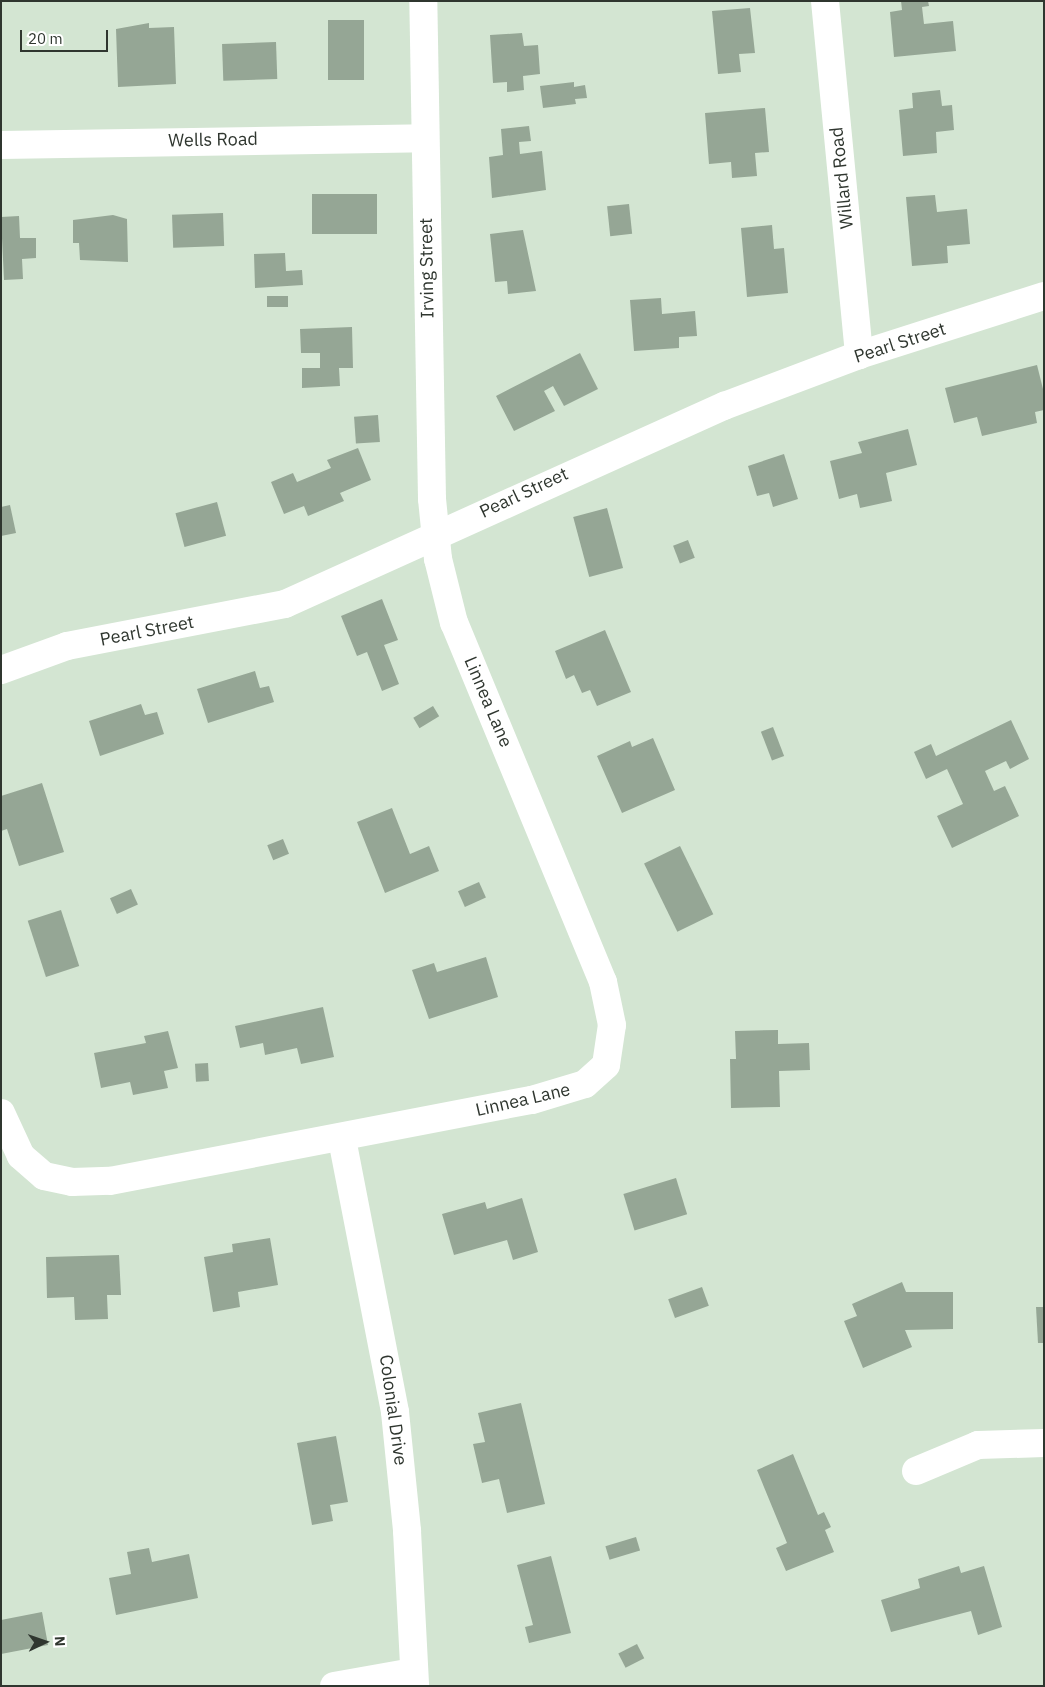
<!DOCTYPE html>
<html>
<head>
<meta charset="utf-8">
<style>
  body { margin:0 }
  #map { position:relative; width:1045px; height:1687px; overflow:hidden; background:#d3e5d2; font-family:"IBM Plex Sans",sans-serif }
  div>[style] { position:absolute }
  .building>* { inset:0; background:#95a695; transform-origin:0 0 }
  .minor>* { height:28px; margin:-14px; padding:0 14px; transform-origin:14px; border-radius:14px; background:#fff }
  span { translate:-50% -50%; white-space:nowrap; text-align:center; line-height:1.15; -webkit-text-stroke:4px #fff; paint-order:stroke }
  .street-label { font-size:18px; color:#2f362f }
  .frame { position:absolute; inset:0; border:2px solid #2f362f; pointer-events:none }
  .north { position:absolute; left:20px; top:1617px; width:50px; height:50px; -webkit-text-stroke:4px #fff; paint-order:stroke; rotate:87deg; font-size:14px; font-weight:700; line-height:20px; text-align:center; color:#2f362f }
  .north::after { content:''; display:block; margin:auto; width:18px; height:22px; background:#2f362f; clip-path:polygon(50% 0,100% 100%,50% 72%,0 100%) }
  .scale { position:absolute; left:20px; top:30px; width:88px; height:22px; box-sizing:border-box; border:2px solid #2f362f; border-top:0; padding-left:6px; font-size:15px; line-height:18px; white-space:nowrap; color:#2f362f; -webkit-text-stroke:4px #fff; paint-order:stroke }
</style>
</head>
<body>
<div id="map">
  <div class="building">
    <i style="clip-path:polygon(901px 1px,928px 1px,929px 6px,922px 7px,924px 24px,953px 21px,956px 51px,894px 57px,890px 12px,902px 10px)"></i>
    <i style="clip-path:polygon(750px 8px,755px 53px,739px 54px,741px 72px,718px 74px,712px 11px)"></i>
    <i style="left:364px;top:20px;width:60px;height:36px;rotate:90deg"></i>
    <i style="clip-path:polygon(149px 23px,149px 28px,174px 27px,176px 84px,118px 87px,116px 29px)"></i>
    <i style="clip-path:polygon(522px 33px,524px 46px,538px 45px,540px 74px,523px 76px,524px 90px,507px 92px,507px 82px,493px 83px,490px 35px)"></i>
    <i style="left:276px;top:42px;width:37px;height:54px;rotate:88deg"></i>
    <i style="clip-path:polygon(574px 82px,574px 87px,585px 85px,587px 98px,575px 99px,576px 104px,543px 108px,540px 86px)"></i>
    <i style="clip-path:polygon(940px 90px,942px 106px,952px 105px,954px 130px,936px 132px,937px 153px,903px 156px,899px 110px,913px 108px,912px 93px)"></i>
    <i style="clip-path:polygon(765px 108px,769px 152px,755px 153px,757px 176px,732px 178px,731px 162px,709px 164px,705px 113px)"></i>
    <i style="clip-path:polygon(529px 126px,531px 141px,519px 142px,520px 154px,542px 151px,546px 190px,492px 198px,489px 157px,503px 155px,501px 129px)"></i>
    <i style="left:377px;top:194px;width:40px;height:65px;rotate:90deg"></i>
    <i style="clip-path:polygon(935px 195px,937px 212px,967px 209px,970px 244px,947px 246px,948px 263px,912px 266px,906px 197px)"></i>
    <i style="left:629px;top:204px;width:30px;height:22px;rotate:84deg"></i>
    <i style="left:223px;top:213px;width:33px;height:51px;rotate:88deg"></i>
    <i style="clip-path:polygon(113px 215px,127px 219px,128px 262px,80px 260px,79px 243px,73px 243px,73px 220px)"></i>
    <i style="clip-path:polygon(19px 216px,20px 238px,36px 238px,36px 258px,22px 259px,23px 279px,4px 280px,1px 217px)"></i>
    <i style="clip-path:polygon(772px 225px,774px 249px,784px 248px,788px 293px,747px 297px,741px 228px)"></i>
    <i style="clip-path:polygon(523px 230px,536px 291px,508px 294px,507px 281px,495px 282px,490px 234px)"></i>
    <i style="clip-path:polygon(285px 253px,286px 271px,302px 270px,303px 285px,255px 288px,254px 254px)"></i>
    <i style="left:288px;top:296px;width:11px;height:21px;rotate:90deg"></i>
    <i style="clip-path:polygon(661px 298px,662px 314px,695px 311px,697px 336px,679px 337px,679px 348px,634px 351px,630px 300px)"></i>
    <i style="clip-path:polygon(352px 327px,353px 368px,339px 368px,340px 386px,302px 388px,302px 368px,320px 368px,320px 353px,301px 353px,300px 329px)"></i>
    <i style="clip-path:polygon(580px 353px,598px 389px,564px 406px,553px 386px,544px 391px,555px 411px,514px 431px,496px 396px)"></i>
    <i style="clip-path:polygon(1037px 365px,1044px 393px,1044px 410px,1035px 412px,1037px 423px,982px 436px,977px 417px,954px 423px,945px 388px)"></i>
    <i style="left:378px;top:415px;width:27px;height:24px;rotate:86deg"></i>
    <i style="clip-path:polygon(908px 429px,917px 465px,886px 473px,892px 501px,860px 508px,857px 494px,839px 499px,830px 461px,862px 453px,858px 442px)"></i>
    <i style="clip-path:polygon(358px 448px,371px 480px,340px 493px,344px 501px,308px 516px,304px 506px,284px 514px,271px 482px,293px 473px,297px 482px,331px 468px,327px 460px)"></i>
    <i style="clip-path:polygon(784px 454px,798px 499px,773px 507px,769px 493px,757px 496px,748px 466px)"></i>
    <i style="left:217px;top:502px;width:35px;height:43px;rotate:75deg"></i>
    <i style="clip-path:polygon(10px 505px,16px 533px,1px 536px,1px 507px)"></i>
    <i style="left:607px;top:508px;width:62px;height:35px;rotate:75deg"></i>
    <i style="left:688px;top:540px;width:19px;height:16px;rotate:69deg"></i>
    <i style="clip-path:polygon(382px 599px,398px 640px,384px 645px,399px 684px,382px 691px,367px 652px,357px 656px,341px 616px)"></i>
    <i style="clip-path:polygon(605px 630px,631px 692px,597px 706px,590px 690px,582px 693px,574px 675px,566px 679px,555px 651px)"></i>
    <i style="clip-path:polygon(255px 671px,260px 688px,269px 686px,274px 702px,208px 723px,197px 689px)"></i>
    <i style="clip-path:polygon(141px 704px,145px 715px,157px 712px,164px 734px,100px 756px,89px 721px)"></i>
    <i style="left:433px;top:706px;width:12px;height:23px;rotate:59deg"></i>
    <i style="clip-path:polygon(1011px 720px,1029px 759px,1010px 769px,1006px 761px,985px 771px,994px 791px,1005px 786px,1019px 816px,952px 848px,937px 816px,963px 804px,947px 769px,926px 779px,914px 752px,931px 744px,936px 756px)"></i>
    <i style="left:773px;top:727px;width:31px;height:13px;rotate:69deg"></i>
    <i style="clip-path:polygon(653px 738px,675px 790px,622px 813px,597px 756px,630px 741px,632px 747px)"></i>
    <i style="clip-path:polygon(42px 783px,64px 852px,19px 866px,7px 829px,1px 831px,1px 796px)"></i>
    <i style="clip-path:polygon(392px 808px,410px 854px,429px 846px,439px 871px,385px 893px,357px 822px)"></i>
    <i style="left:283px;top:839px;width:16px;height:17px;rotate:68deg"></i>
    <i style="left:680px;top:846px;width:76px;height:40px;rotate:64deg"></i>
    <i style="left:479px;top:882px;width:17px;height:23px;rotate:66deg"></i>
    <i style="left:131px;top:889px;width:17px;height:23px;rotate:66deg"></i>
    <i style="left:61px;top:910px;width:59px;height:35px;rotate:72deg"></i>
    <i style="clip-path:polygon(486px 957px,498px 997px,429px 1019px,412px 970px,434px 963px,437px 972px)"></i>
    <i style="clip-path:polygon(323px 1007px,334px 1057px,301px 1064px,297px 1048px,265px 1055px,263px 1043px,240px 1048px,235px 1026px)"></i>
    <i style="clip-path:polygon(778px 1030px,778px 1044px,809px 1043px,810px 1070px,779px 1071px,780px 1107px,731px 1108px,730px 1059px,736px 1059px,735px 1031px)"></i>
    <i style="clip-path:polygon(168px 1031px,178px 1068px,164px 1071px,168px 1088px,133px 1095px,130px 1082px,101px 1088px,94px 1053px,146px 1043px,144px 1036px)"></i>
    <i style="left:208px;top:1063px;width:18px;height:13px;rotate:87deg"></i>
    <i style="left:676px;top:1178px;width:38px;height:55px;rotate:73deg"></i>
    <i style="clip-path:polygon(522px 1198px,538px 1252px,513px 1260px,507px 1240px,454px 1255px,442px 1214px,485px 1202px,487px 1209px)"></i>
    <i style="clip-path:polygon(270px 1238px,278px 1285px,238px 1292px,240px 1307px,213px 1312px,204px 1257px,233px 1252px,232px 1244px)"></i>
    <i style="clip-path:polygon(119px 1255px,121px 1295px,107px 1295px,108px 1319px,75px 1320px,74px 1297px,47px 1298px,46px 1257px)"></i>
    <i style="clip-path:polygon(902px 1282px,906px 1292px,953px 1292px,953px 1329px,905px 1330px,912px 1347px,863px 1368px,844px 1321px,857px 1316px,852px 1304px)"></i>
    <i style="left:702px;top:1287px;width:20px;height:36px;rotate:70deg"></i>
    <i style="clip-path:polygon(1036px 1307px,1044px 1307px,1044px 1343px,1038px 1343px)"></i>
    <i style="clip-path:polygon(521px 1403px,545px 1504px,507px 1513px,499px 1479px,482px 1483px,473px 1444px,485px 1442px,478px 1413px)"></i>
    <i style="clip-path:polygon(336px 1436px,348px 1502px,330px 1505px,333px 1521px,312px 1525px,297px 1443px)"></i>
    <i style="clip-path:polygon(793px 1454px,818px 1515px,824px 1512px,831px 1527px,825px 1530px,834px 1552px,786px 1571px,776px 1548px,787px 1543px,757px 1470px)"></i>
    <i style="left:636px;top:1537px;width:14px;height:32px;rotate:73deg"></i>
    <i style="clip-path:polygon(149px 1548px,152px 1562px,189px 1554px,198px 1598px,116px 1615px,109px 1578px,131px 1574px,127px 1552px)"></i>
    <i style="clip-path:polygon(551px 1556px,571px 1633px,529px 1643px,525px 1627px,533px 1625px,517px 1565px)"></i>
    <i style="clip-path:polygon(959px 1566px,961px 1573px,984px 1566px,1002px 1627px,978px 1635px,971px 1611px,891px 1632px,881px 1600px,920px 1588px,918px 1579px)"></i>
    <i style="clip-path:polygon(42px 1612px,48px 1645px,1px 1654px,1px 1620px)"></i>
    <i style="left:637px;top:1644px;width:16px;height:21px;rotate:63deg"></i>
  </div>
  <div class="minor">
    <i style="left:825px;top:1px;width:356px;rotate:84.5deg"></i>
    <i style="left:1px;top:145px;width:424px;rotate:-0.9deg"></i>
    <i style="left:1px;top:670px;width:70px;rotate:-20deg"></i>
    <i style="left:67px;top:646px;width:222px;rotate:-10.9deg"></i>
    <i style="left:285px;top:604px;width:482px;rotate:-24.3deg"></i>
    <i style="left:724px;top:406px;width:144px;rotate:-20.7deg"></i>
    <i style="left:859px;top:355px;width:194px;rotate:-17.7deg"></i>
    <i style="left:1px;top:1113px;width:47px;rotate:65.1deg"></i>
    <i style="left:21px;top:1156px;width:30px;rotate:41deg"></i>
    <i style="left:44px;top:1176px;width:29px;rotate:12deg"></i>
    <i style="left:72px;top:1182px;width:38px;rotate:-2deg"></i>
    <i style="left:110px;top:1181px;width:430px;rotate:-10.9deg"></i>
    <i style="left:532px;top:1100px;width:55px;rotate:-16.8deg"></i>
    <i style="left:585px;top:1084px;width:28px;rotate:-42deg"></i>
    <i style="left:606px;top:1065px;width:40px;rotate:-81.5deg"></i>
    <i style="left:612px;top:1025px;width:44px;rotate:-101.8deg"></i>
    <i style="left:603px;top:982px;width:389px;rotate:-112.5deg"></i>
    <i style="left:454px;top:623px;width:66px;rotate:-104deg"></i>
    <i style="left:438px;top:559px;width:60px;rotate:-95.7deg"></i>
    <i style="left:432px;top:499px;width:498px;rotate:-91deg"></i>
    <i style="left:342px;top:1139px;width:278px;rotate:79deg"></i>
    <i style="left:395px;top:1412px;width:120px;rotate:84.2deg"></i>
    <i style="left:407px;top:1531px;width:155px;rotate:87deg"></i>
    <i style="left:916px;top:1471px;width:67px;rotate:-22.8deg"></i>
    <i style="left:978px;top:1445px;width:66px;rotate:-1.7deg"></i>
    <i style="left:334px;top:1686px;width:80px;rotate:-10deg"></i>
  </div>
  <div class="street-label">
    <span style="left:213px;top:140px;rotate:-1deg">Wells Road</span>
    <span style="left:842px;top:178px;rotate:-96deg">Willard Road</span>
    <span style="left:427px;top:268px;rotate:-91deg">Irving Street</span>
    <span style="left:900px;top:343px;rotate:-18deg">Pearl Street</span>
    <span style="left:524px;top:493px;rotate:-25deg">Pearl Street</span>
    <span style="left:147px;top:631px;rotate:-11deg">Pearl Street</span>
    <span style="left:488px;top:702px;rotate:67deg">Linnea Lane</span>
    <span style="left:523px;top:1100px;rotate:-13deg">Linnea Lane</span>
    <span style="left:393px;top:1410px;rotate:82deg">Colonial Drive</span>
  </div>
  <div class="frame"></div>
  <div class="north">N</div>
  <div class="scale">20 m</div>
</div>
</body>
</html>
